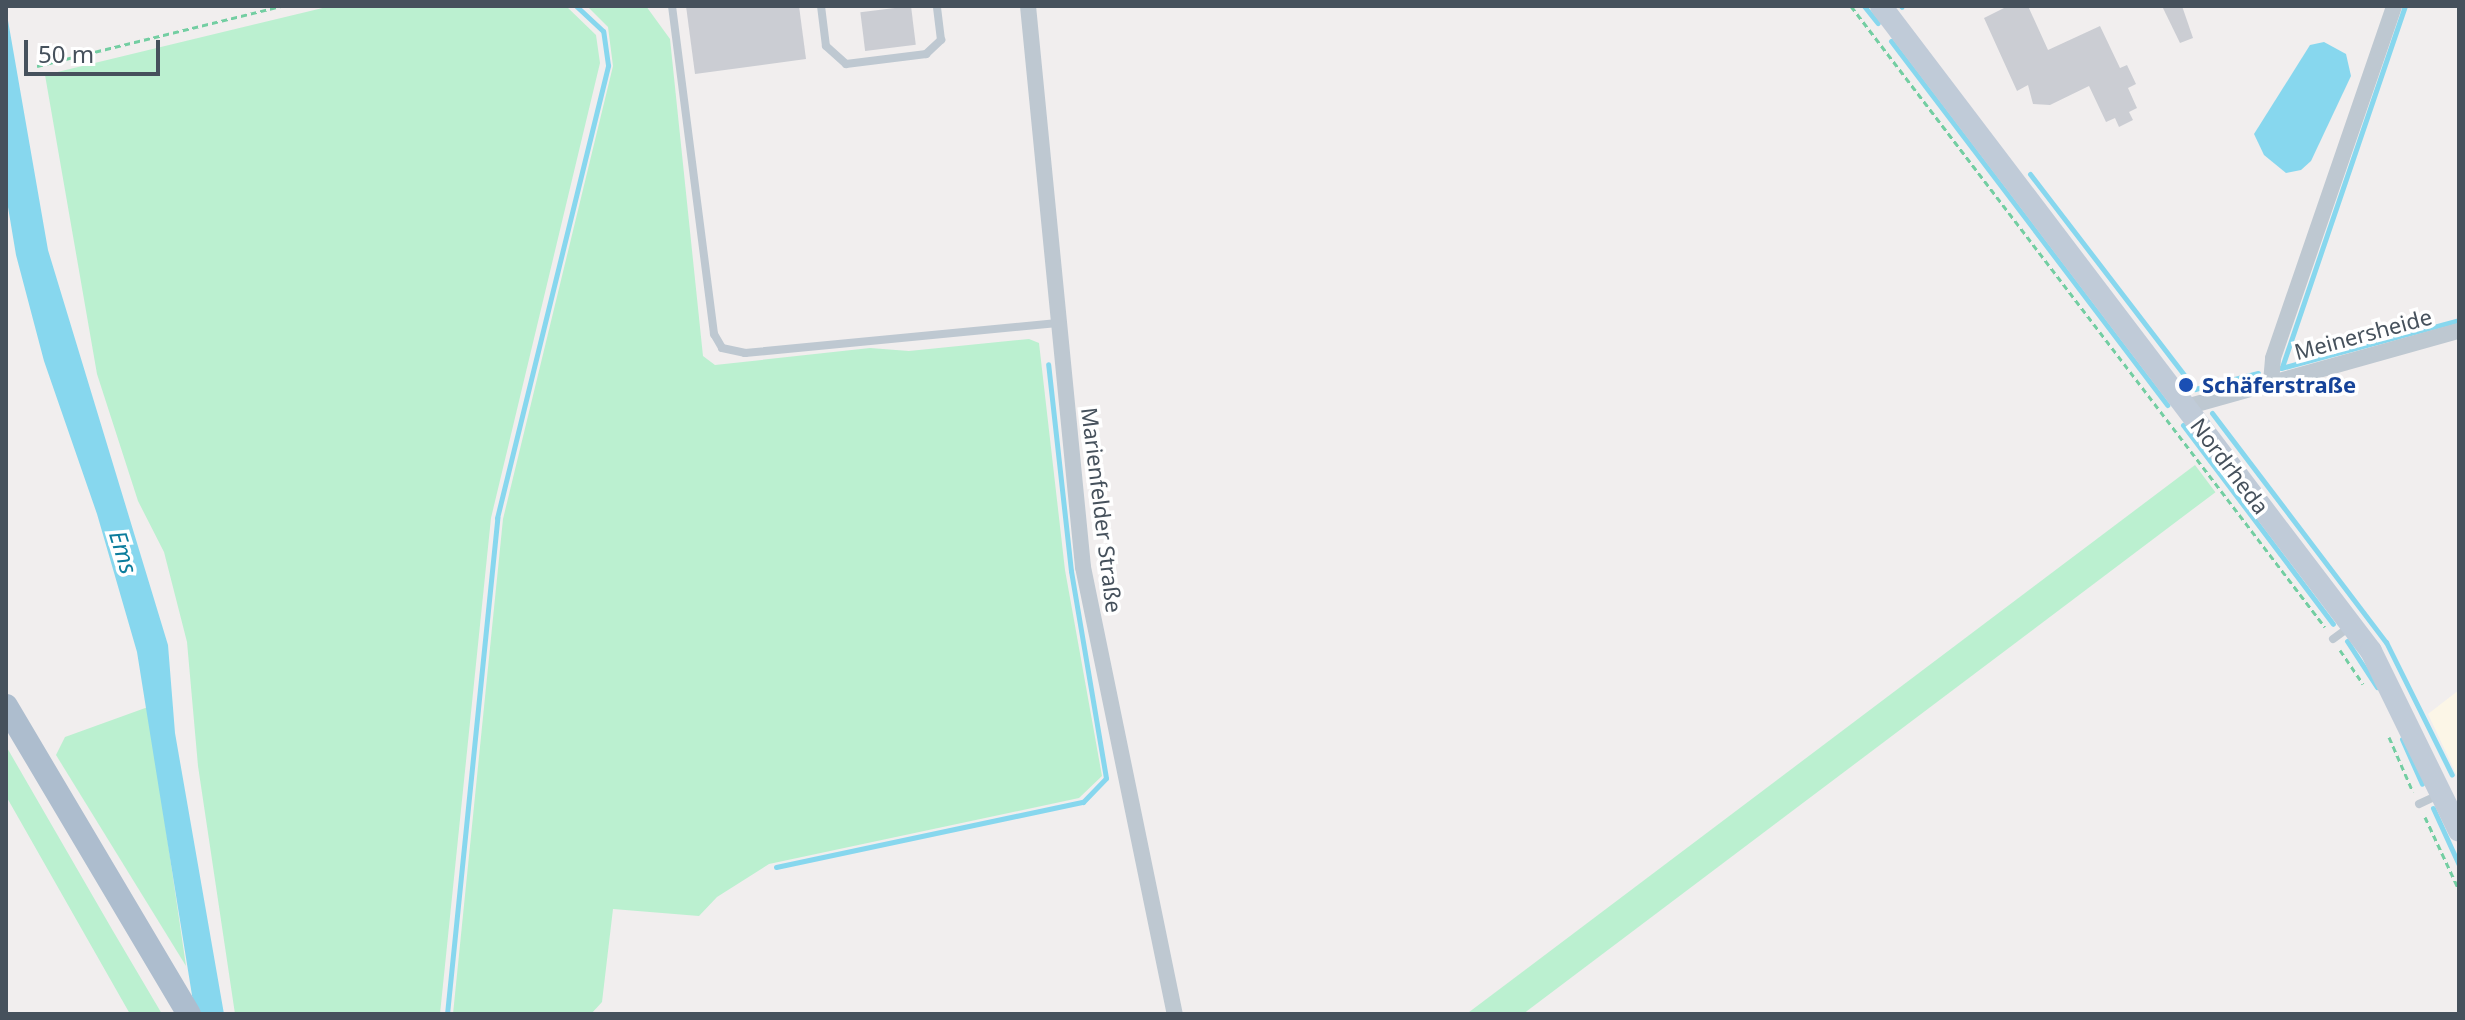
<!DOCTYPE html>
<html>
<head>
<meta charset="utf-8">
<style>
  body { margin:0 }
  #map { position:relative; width:2465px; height:1020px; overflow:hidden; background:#f1eeee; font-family:"Noto Sans",sans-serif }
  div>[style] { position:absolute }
  .commercial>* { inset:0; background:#fcf6e7 }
  .green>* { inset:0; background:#bbf0d0; transform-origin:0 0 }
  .water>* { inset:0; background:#87d7ee }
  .stream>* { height:5px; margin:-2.5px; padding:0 2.5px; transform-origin:2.5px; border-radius:2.5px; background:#87d7ee }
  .building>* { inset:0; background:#cbcdd3; transform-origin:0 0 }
  .path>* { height:3px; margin-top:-1.5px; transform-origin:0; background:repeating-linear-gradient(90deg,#73cea2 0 6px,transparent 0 10px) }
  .service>* { height:8px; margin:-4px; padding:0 4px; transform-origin:4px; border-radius:4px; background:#bec8d1 }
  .minor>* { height:16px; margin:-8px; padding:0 8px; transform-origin:8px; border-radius:8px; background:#bec8d1 }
  .secondary>* { height:22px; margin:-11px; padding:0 11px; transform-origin:11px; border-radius:11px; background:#c0cbd8 }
  .primary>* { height:24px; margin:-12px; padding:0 12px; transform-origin:12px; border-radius:12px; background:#adbdce }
  .dots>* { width:22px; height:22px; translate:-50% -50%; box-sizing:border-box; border:4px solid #fff; border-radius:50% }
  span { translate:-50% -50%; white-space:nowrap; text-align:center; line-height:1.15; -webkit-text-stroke:7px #fff; paint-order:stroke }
  .street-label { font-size:22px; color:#46515c }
  .transit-label { font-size:22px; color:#164399; font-weight:700 }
  .left { translate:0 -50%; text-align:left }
  .water-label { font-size:24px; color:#0a7c9c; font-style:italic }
  .frame { position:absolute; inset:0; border:8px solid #46515c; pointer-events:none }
  .scale { position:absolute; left:24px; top:40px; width:136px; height:36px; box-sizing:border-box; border:4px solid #46515c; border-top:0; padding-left:10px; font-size:24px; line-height:28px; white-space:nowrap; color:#46515c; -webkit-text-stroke:6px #fff; paint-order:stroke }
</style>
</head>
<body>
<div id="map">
  <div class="commercial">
    <i style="clip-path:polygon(2459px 690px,2459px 780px,2428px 714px)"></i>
  </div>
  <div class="green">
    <i style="clip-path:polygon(331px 6px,566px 6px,596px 35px,600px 63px,491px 518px,440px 1014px,235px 1014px,198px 766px,187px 642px,164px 552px,138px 501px,97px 374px,45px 75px)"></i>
    <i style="clip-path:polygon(587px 6px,646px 6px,670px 39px,703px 356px,715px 365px,870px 348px,909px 351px,1029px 339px,1039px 343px,1065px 570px,1102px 776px,1079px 798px,769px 864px,717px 897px,699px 916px,613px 909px,602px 1002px,591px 1014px,453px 1014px,503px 519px,613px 66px,608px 27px)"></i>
    <i style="left:2195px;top:465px;width:34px;height:1102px;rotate:53deg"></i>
    <i style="clip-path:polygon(148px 707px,186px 966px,56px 755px,65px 737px)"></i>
    <i style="clip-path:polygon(6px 746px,113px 931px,162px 1014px,130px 1014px,6px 796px)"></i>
  </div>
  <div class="water">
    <i style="clip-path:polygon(6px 9px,48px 250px,168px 645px,175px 733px,224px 1014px,195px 1014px,137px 652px,97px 514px,44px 361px,16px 255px,6px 195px)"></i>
    <i style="clip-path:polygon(2324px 42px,2346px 54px,2351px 76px,2311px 161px,2301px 170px,2286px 173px,2264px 155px,2254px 134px,2310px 45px)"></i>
  </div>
  <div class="stream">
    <i style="left:1864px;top:6px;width:22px;rotate:51deg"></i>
    <i style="left:1901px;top:6px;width:1px;rotate:45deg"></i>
    <i style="left:1891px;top:41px;width:457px;rotate:52.8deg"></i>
    <i style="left:2030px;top:174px;width:271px;rotate:52.5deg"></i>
    <i style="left:2195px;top:389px;width:65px;rotate:-14.3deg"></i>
    <i style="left:2282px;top:367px;width:381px;rotate:-71.2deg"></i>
    <i style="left:2281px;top:368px;width:184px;rotate:-15.1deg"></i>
    <i style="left:2212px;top:413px;width:288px;rotate:52.8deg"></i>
    <i style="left:2386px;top:642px;width:148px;rotate:63.6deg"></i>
    <i style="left:2183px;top:425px;width:249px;rotate:53deg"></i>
    <i style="left:2347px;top:641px;width:55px;rotate:56.9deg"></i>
    <i style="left:2402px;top:739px;width:49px;rotate:66deg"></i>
    <i style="left:2433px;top:808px;width:63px;rotate:65.5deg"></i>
    <i style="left:776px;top:867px;width:314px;rotate:-12deg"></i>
    <i style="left:1083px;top:802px;width:33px;rotate:-46deg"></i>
    <i style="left:1106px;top:778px;width:210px;rotate:-99.6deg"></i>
    <i style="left:1071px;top:571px;width:208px;rotate:-96.3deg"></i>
    <i style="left:447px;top:1014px;width:499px;rotate:-84.2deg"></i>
    <i style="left:497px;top:518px;width:466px;rotate:-76.2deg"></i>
    <i style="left:608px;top:65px;width:34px;rotate:-98deg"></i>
    <i style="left:603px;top:31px;width:37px;rotate:-137deg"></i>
  </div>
  <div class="building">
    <i style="clip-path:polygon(686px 6px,799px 6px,806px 59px,695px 74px)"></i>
    <i style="left:911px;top:6px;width:39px;height:51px;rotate:83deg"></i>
    <i style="clip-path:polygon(2008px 6px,2028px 6px,2048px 50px,2100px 26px,2120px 68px,2127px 65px,2136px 84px,2128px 88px,2137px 108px,2129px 112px,2133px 120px,2119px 127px,2115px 118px,2106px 122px,2089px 86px,2050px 105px,2033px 104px,2028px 85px,2017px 91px,1984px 18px)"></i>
    <i style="clip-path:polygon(2162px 6px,2182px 6px,2193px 38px,2180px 43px)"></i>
  </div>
  <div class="path">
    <i style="left:1851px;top:6px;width:781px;rotate:52.65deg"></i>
    <i style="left:37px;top:66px;width:252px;rotate:-13.8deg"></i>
    <i style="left:2340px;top:650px;width:41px;rotate:55.9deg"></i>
    <i style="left:2389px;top:737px;width:60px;rotate:66.4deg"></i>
    <i style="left:2425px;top:817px;width:81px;rotate:65deg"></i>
  </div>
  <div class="service">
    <i style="left:672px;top:6px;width:331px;rotate:82.7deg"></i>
    <i style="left:714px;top:334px;width:16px;rotate:60deg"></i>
    <i style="left:722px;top:348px;width:24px;rotate:12deg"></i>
    <i style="left:745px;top:353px;width:314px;rotate:-5.5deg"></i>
    <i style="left:821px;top:6px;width:40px;rotate:82.9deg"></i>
    <i style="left:826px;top:46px;width:27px;rotate:42deg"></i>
    <i style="left:846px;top:64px;width:81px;rotate:-7.1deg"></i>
    <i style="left:926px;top:54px;width:21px;rotate:-43deg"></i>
    <i style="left:941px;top:40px;width:34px;rotate:-97deg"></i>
    <i style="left:2333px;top:639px;width:22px;rotate:-36deg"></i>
    <i style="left:2419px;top:804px;width:23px;rotate:-25deg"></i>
  </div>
  <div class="minor">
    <i style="left:1028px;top:6px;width:564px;rotate:84.4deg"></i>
    <i style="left:1083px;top:567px;width:456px;rotate:78.4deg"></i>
    <i style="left:2271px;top:382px;width:24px;rotate:-85deg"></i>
    <i style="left:2273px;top:358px;width:372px;rotate:-71deg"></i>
    <i style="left:2186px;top:407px;width:283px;rotate:-15.6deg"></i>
  </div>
  <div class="secondary">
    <i style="left:1881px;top:6px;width:810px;rotate:52.78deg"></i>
    <i style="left:2371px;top:651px;width:200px;rotate:63.9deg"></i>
  </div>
  <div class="primary">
    <i style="left:6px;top:706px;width:358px;rotate:59.3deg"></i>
  </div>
  <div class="dots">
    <i style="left:2186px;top:385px;background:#1a4fb4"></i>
  </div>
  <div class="street-label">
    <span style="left:2363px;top:334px;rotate:-15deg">Meinersheide</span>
    <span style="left:2230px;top:466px;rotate:53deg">Nordrheda</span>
    <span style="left:1102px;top:510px;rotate:83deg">Marienfelder Straße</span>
  </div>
  <div class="transit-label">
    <span class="left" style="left:2202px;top:385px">Schäferstraße</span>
  </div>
  <div class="water-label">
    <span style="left:124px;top:552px;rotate:73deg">Ems</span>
  </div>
  <div class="frame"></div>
  <div class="scale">50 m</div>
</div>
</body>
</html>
